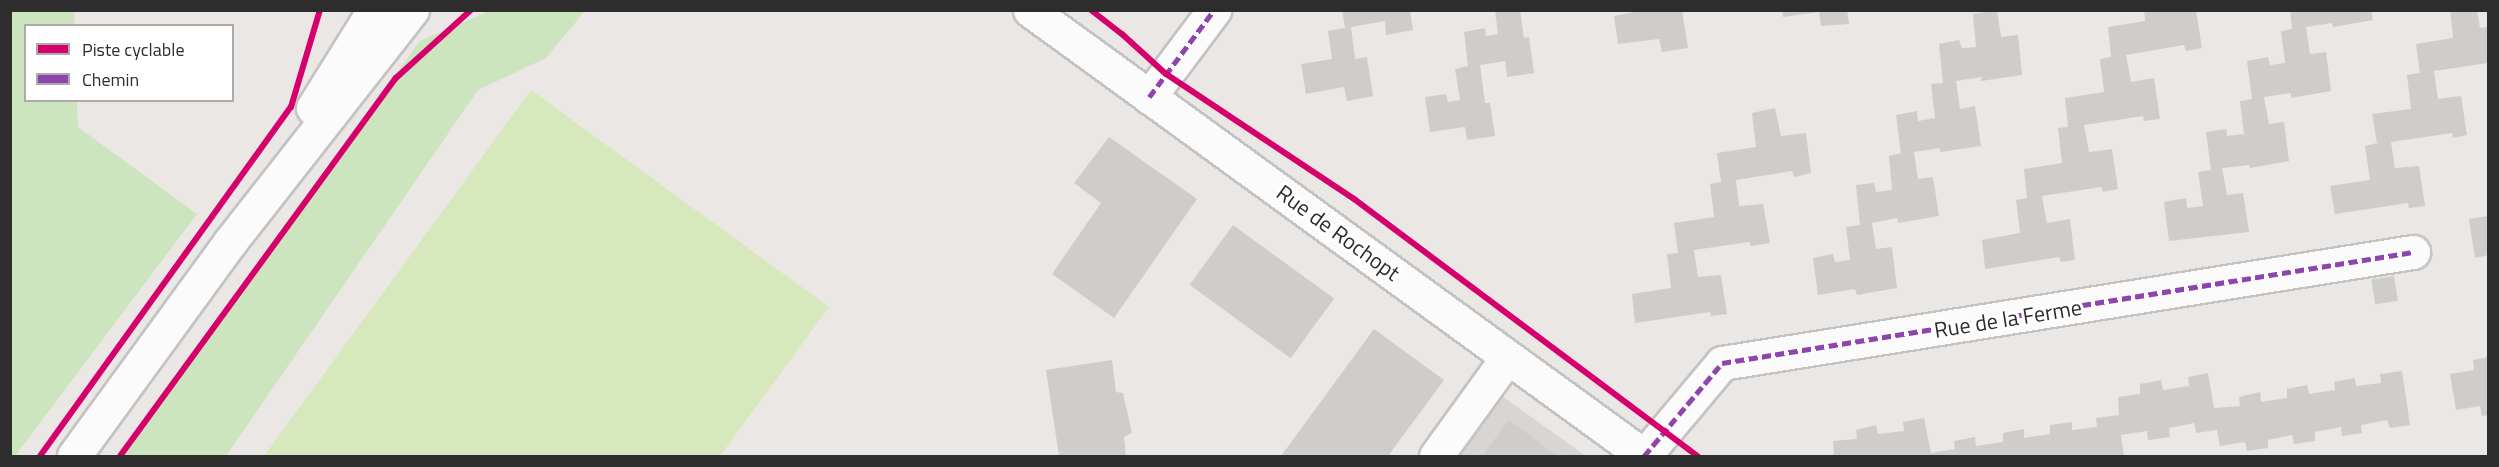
<!DOCTYPE html>
<html>
<head>
<meta charset="utf-8">
<style>
  body { margin:0 }
  #map { position:relative; width:2499px; height:467px; overflow:hidden; background:#eae7e4; font-family:"Titillium Web",sans-serif }
  div>[style] { position:absolute }
  .green>* { inset:0; background:#cde5be }
  .pitch>* { inset:0; background:#d7e8bc }
  .plaza>* { inset:0; background:#d8d5d2 }
  .building>* { inset:0; background:#cfcdca; transform-origin:0 0 }
  .roads { filter:drop-shadow(2px 0 #c4c3c4) drop-shadow(-2px 0 #c4c3c4) drop-shadow(0 2px #c4c3c4) drop-shadow(0 -2px #c4c3c4) }
  .street>* { height:33px; margin:-16.5px; padding:0 16.5px; transform-origin:16.5px; border-radius:16.5px; background:#fcfbfb }
  .secondary>* { height:33px; margin:-16.5px; padding:0 16.5px; transform-origin:16.5px; border-radius:16.5px; background:#fcfbfb }
  .quiet>* { height:4.5px; margin-top:-2.25px; transform-origin:0; background:repeating-linear-gradient(90deg,#8e44ad 0 9px,transparent 0 13.5px) }
  .cycleway>* { height:6px; margin:-3px; padding:0 3px; transform-origin:3px; border-radius:3px; background:#d6006c }
  span { translate:-50% -50%; white-space:nowrap; text-align:center; line-height:1.15; -webkit-text-stroke:6px #fff; paint-order:stroke }
  .street-label { font-size:22px; color:#2d2d2d }
  .frame { position:absolute; inset:0; border:12px solid #2d2d2d; pointer-events:none }
  .legend { position:absolute; left:24px; top:24px; width:210px; height:78px; box-sizing:border-box; background:#fff; border:2px solid #ababab; margin:0; padding:8px 10px; list-style:none; font-size:18px; color:#2d2d2d }
  .legend li { display:flex; align-items:center; gap:12px; height:30px }
  .legend b { width:30px; border:2px solid #ababab }
</style>
</head>
<body>
<div id="map">
  <div class="green">
    <i style="clip-path:polygon(492px 10px,585px 11px,546px 58px,478px 90px,226px 456px,119px 456px,420px 41px)"></i>
    <i style="clip-path:polygon(10px 11px,74px 11px,75px 25px,26px 26px,26px 100px,77px 101px,78px 127px,197px 214px,15px 456px,10px 456px)"></i>
  </div>
  <div class="pitch">
    <i style="clip-path:polygon(531px 90px,829px 307px,720px 456px,264px 456px)"></i>
  </div>
  <div class="plaza">
    <i style="clip-path:polygon(1502px 396px,1586px 456px,1458px 456px)"></i>
  </div>
  <div class="building">
    <i style="clip-path:polygon(1342px 10px,1410px 10px,1413px 30px,1386px 35px,1385px 21px,1351px 27px,1355px 59px,1367px 57px,1373px 96px,1347px 101px,1344px 87px,1306px 94px,1301px 64px,1332px 59px,1328px 31px,1345px 28px)"></i>
    <i style="clip-path:polygon(1495px 10px,1520px 10px,1524px 38px,1529px 37px,1534px 73px,1507px 77px,1505px 61px,1480px 65px,1485px 103px,1490px 103px,1495px 136px,1467px 140px,1465px 127px,1430px 132px,1425px 97px,1446px 94px,1448px 102px,1460px 100px,1455px 69px,1468px 66px,1464px 32px,1485px 28px,1486px 36px,1498px 34px)"></i>
    <i style="clip-path:polygon(1644px 10px,1682px 10px,1688px 48px,1662px 52px,1659px 39px,1618px 44px,1614px 16px)"></i>
    <i style="clip-path:polygon(1782px 10px,1847px 10px,1849px 24px,1821px 26px,1819px 12px,1783px 17px)"></i>
    <i style="clip-path:polygon(1997px 10px,2001px 37px,2018px 35px,2022px 75px,1981px 81px,1982px 77px,1956px 81px,1960px 109px,1975px 106px,1981px 146px,1940px 152px,1940px 148px,1914px 152px,1918px 179px,1933px 177px,1939px 216px,1898px 223px,1897px 218px,1872px 223px,1876px 249px,1892px 247px,1897px 288px,1857px 295px,1855px 289px,1818px 295px,1813px 258px,1833px 254px,1835px 262px,1850px 260px,1846px 227px,1860px 225px,1856px 185px,1874px 183px,1876px 192px,1892px 190px,1889px 156px,1901px 153px,1896px 115px,1917px 111px,1918px 121px,1935px 118px,1931px 84px,1943px 83px,1939px 44px,1959px 40px,1962px 48px,1976px 47px,1973px 14px)"></i>
    <i style="clip-path:polygon(2144px 10px,2196px 10px,2202px 48px,2186px 51px,2184px 45px,2126px 55px,2131px 82px,2154px 78px,2160px 119px,2144px 121px,2143px 116px,2084px 125px,2089px 152px,2112px 149px,2118px 189px,2103px 192px,2101px 187px,2042px 196px,2047px 223px,2070px 219px,2075px 260px,2061px 262px,2059px 257px,1985px 269px,1982px 240px,2020px 233px,2016px 200px,2027px 198px,2024px 169px,2062px 163px,2058px 128px,2068px 127px,2065px 98px,2104px 92px,2100px 59px,2111px 57px,2108px 27px,2145px 21px)"></i>
    <i style="clip-path:polygon(2290px 10px,2371px 10px,2373px 20px,2333px 27px,2332px 23px,2306px 27px,2310px 54px,2326px 52px,2331px 91px,2291px 98px,2291px 93px,2264px 97px,2269px 124px,2284px 122px,2289px 161px,2250px 168px,2249px 165px,2222px 168px,2227px 195px,2243px 193px,2249px 232px,2169px 241px,2164px 202px,2186px 198px,2187px 208px,2203px 206px,2198px 172px,2211px 170px,2206px 132px,2226px 129px,2227px 136px,2244px 134px,2240px 101px,2252px 99px,2247px 61px,2268px 57px,2270px 65px,2285px 63px,2281px 31px,2292px 29px)"></i>
    <i style="clip-path:polygon(2450px 10px,2477px 10px,2480px 28px,2488px 27px,2488px 63px,2434px 71px,2438px 99px,2461px 96px,2467px 135px,2453px 138px,2452px 133px,2391px 142px,2395px 168px,2419px 166px,2425px 206px,2409px 208px,2408px 203px,2335px 214px,2330px 186px,2370px 180px,2365px 146px,2377px 143px,2372px 114px,2411px 109px,2407px 75px,2420px 73px,2416px 44px,2453px 38px)"></i>
    <i style="clip-path:polygon(1775px 108px,1781px 136px,1806px 133px,1811px 173px,1794px 177px,1792px 171px,1736px 180px,1739px 206px,1763px 204px,1770px 243px,1751px 246px,1749px 242px,1694px 250px,1698px 277px,1721px 275px,1727px 314px,1711px 316px,1710px 312px,1635px 323px,1632px 294px,1671px 288px,1667px 254px,1678px 253px,1674px 223px,1714px 217px,1710px 184px,1721px 182px,1717px 153px,1756px 147px,1752px 113px)"></i>
    <i style="clip-path:polygon(1109px 137px,1197px 199px,1114px 318px,1052px 274px,1101px 203px,1074px 183px)"></i>
    <i style="clip-path:polygon(2488px 216px,2488px 255px,2475px 258px,2469px 219px)"></i>
    <i style="left:1233px;top:225px;width:125px;height:74px;rotate:36deg"></i>
    <i style="left:2394px;top:276px;width:25px;height:23px;rotate:81deg"></i>
    <i style="clip-path:polygon(1374px 329px,1444px 380px,1388px 456px,1281px 456px)"></i>
    <i style="clip-path:polygon(2488px 357px,2488px 415px,2482px 416px,2480px 406px,2456px 410px,2450px 374px,2474px 370px,2473px 360px)"></i>
    <i style="clip-path:polygon(1112px 360px,1116px 392px,1123px 393px,1132px 433px,1124px 437px,1126px 456px,1059px 456px,1046px 370px)"></i>
    <i style="clip-path:polygon(2402px 371px,2410px 425px,2390px 428px,2387px 420px,2361px 425px,2362px 433px,2342px 436px,2341px 427px,2315px 432px,2315px 441px,2294px 444px,2292px 435px,2268px 440px,2268px 448px,2247px 451px,2245px 442px,2220px 446px,2217px 430px,2196px 433px,2194px 423px,2169px 428px,2170px 437px,2148px 440px,2147px 431px,2121px 435px,2124px 456px,1834px 456px,1833px 441px,1857px 439px,1856px 430px,1876px 425px,1878px 434px,1904px 431px,1903px 422px,1924px 418px,1931px 453px,1955px 449px,1954px 441px,1975px 437px,1976px 446px,2003px 442px,2003px 433px,2024px 429px,2024px 438px,2050px 434px,2050px 425px,2072px 422px,2072px 430px,2097px 427px,2096px 418px,2119px 415px,2118px 397px,2140px 394px,2140px 384px,2161px 380px,2163px 390px,2189px 386px,2188px 377px,2208px 373px,2214px 408px,2240px 406px,2239px 397px,2260px 392px,2261px 402px,2287px 398px,2287px 389px,2307px 385px,2309px 394px,2335px 390px,2334px 382px,2355px 378px,2356px 386px,2381px 383px,2380px 374px)"></i>
    <i style="clip-path:polygon(1509px 420px,1557px 456px,1482px 456px)"></i>
  </div>
  <div class="roads">
    <div class="street">
      <i style="left:1149px;top:97px;width:109px;rotate:-53.2deg"></i>
      <i style="left:1436px;top:456px;width:121px;rotate:-54.1deg"></i>
      <i style="left:1644px;top:456px;width:121px;rotate:-50deg"></i>
      <i style="left:1722px;top:363px;width:700px;rotate:-9.13deg"></i>
    </div>
    <div class="secondary">
      <i style="left:1030px;top:10px;width:759px;rotate:35.99deg"></i>
      <i style="left:313px;top:108px;width:115px;rotate:-58.1deg"></i>
      <i style="left:74px;top:456px;width:265px;rotate:-53.9deg"></i>
      <i style="left:230px;top:242px;width:295px;rotate:-51.9deg"></i>
    </div>
  </div>
  <div class="quiet">
    <i style="left:1149px;top:97px;width:109px;rotate:-53.2deg"></i>
    <i style="left:1644px;top:456px;width:121px;rotate:-50deg"></i>
    <i style="left:1722px;top:363px;width:700px;rotate:-9.13deg"></i>
  </div>
  <div class="cycleway">
    <i style="left:1091px;top:10px;width:39px;rotate:38deg"></i>
    <i style="left:1122px;top:34px;width:59px;rotate:42.3deg"></i>
    <i style="left:1166px;top:74px;width:226px;rotate:33.6deg"></i>
    <i style="left:1354px;top:199px;width:429px;rotate:36.8deg"></i>
    <i style="left:40px;top:456px;width:430px;rotate:-54.3deg"></i>
    <i style="left:291px;top:107px;width:101px;rotate:-73.4deg"></i>
    <i style="left:120px;top:456px;width:468px;rotate:-53.9deg"></i>
    <i style="left:396px;top:78px;width:101px;rotate:-42.2deg"></i>
  </div>
  <div class="street-label">
    <span style="left:1338px;top:233px;rotate:36deg">Rue de Rochopt</span>
    <span style="left:2008px;top:319px;rotate:-9deg">Rue de la Ferme</span>
  </div>
  <div class="frame"></div>
  <ul class="legend">
  <li><b style="height:8px;background:#d6006c"></b>Piste cyclable</li>
  <li><b style="height:8px;background:#8e44ad"></b>Chemin</li>
  </ul>
</div>
</body>
</html>
